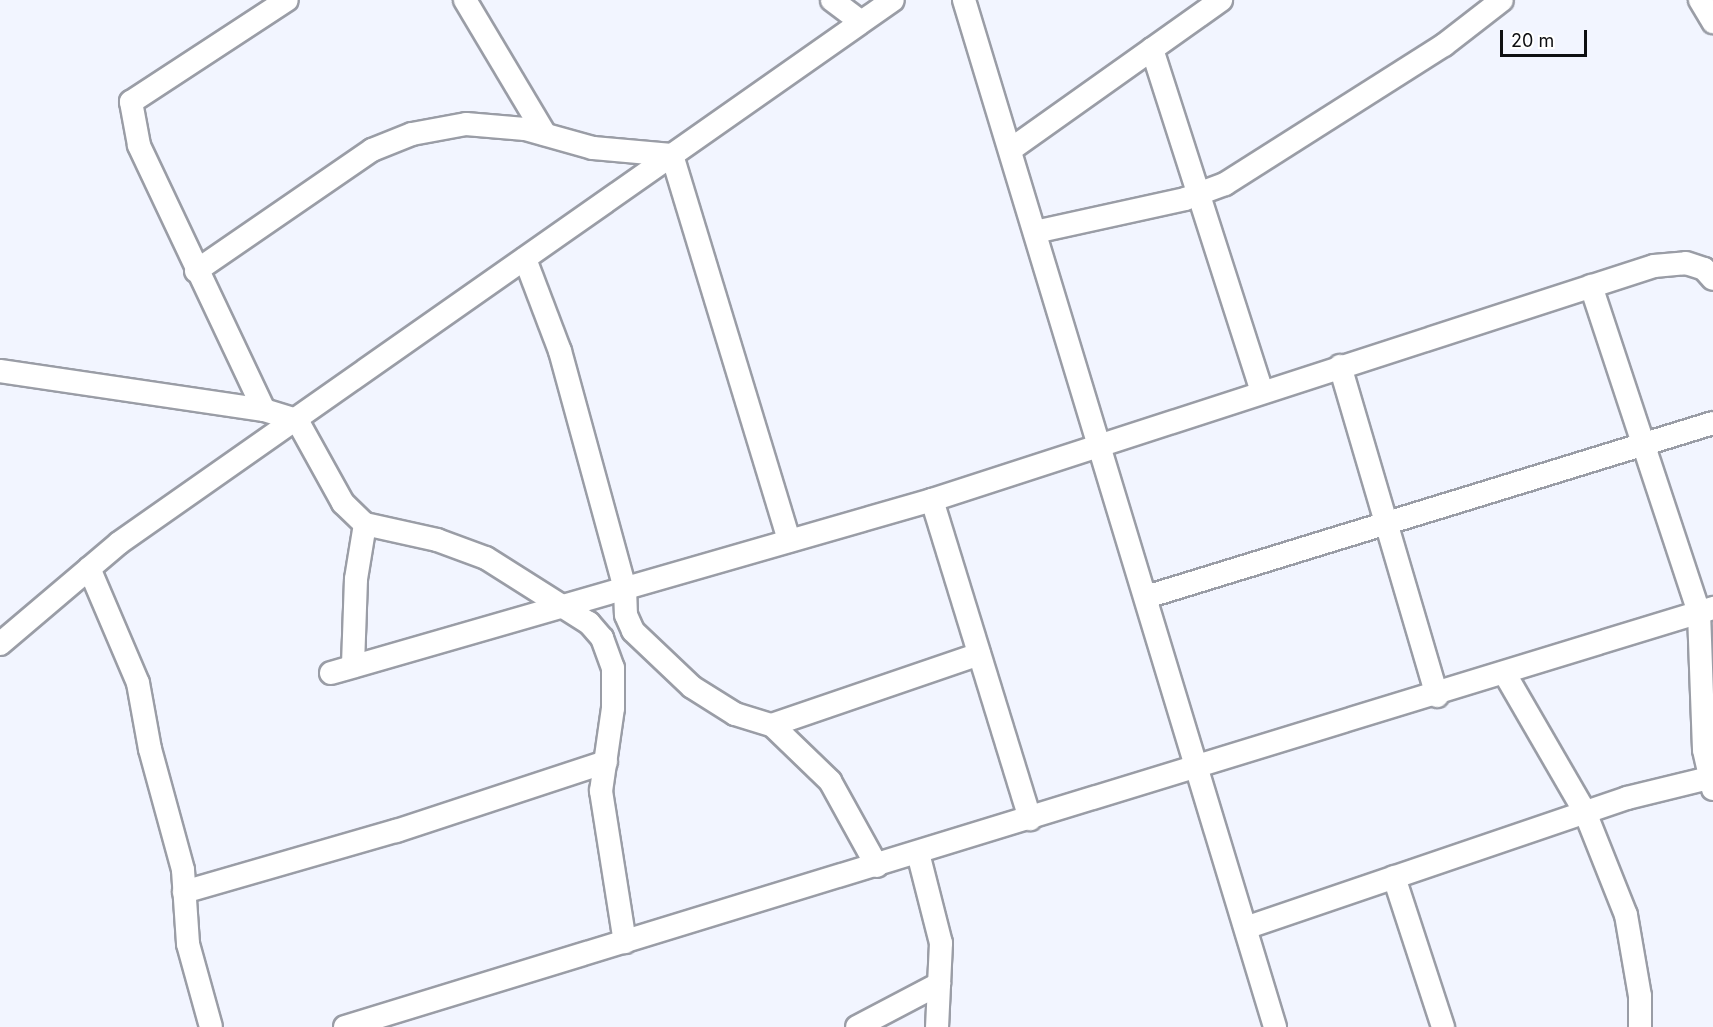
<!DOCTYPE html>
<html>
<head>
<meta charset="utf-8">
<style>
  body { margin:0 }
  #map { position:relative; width:1713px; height:1027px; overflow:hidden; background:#f2f5ff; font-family:Inter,sans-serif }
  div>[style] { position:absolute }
  .roads { filter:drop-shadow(2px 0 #9a9da6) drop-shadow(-2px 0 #9a9da6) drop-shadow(0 2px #9a9da6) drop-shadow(0 -2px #9a9da6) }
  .minor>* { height:22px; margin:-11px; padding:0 11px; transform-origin:11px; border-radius:11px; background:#fff }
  span { translate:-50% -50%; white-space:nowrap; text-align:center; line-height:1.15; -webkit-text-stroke:5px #fff; paint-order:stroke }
  .scale { position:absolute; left:1500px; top:30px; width:87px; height:27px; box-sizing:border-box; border:3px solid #0e0f12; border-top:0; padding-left:8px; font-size:18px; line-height:21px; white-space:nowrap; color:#0e0f12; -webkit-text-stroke:4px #fff; paint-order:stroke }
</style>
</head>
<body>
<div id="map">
  <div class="roads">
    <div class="minor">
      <i style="left:465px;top:0;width:156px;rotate:59.2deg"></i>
      <i style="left:832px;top:0;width:36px;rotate:37deg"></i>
      <i style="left:964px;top:0;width:1073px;rotate:73.15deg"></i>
      <i style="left:1700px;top:0;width:26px;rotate:59deg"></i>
      <i style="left:1152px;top:49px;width:360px;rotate:72.2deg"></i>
      <i style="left:1010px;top:150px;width:259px;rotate:-35.4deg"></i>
      <i style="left:1035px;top:232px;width:154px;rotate:-12.4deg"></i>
      <i style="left:1185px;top:199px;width:43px;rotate:-20.6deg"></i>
      <i style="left:1225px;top:184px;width:259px;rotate:-32.4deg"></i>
      <i style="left:1444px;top:45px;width:73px;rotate:-37.8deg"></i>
      <i style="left:525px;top:259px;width:98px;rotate:69.2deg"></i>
      <i style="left:560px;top:351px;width:246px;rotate:74.7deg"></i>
      <i style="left:625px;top:588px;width:27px;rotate:88deg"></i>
      <i style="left:626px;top:615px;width:17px;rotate:66deg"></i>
      <i style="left:633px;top:631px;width:81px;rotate:43.5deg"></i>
      <i style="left:692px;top:687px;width:51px;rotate:32.1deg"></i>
      <i style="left:735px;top:714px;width:39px;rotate:17deg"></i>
      <i style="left:772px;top:725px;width:219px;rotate:-18.9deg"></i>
      <i style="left:196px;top:271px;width:214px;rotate:-34.5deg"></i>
      <i style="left:372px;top:150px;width:43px;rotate:-21.8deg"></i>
      <i style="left:412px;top:134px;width:55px;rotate:-10.5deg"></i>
      <i style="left:466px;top:124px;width:59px;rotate:4.8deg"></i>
      <i style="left:525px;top:129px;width:71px;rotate:15.6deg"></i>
      <i style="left:593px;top:148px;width:79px;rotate:5.1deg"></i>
      <i style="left:672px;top:155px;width:403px;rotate:73.1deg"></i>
      <i style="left:1591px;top:286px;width:344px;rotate:71.7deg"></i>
      <i style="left:1699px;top:613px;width:137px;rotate:87.9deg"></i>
      <i style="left:1704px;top:750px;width:40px;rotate:77deg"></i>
      <i style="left:1340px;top:366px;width:344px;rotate:73.6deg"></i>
      <i style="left:0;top:371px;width:267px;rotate:8.4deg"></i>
      <i style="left:264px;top:410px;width:34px;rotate:17deg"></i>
      <i style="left:297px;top:420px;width:95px;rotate:61deg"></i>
      <i style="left:343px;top:503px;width:30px;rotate:44deg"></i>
      <i style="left:365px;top:524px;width:56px;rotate:99.3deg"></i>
      <i style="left:356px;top:579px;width:87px;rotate:92deg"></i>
      <i style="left:264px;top:410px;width:293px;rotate:-115.3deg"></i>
      <i style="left:139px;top:145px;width:44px;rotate:-100.5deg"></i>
      <i style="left:131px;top:102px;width:186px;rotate:-33.2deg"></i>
      <i style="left:932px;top:500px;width:334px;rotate:72.9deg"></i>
      <i style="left:365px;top:524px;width:74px;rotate:12.5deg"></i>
      <i style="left:437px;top:540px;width:52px;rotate:20.2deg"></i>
      <i style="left:486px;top:558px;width:122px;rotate:32.3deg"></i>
      <i style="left:589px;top:623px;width:20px;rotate:49deg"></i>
      <i style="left:602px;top:638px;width:32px;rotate:70deg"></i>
      <i style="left:613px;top:668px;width:40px;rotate:90deg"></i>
      <i style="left:613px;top:708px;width:84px;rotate:98.2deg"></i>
      <i style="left:601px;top:791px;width:153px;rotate:81deg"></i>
      <i style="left:89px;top:568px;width:125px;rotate:66.9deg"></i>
      <i style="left:138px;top:683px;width:67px;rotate:79.7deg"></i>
      <i style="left:150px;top:749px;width:125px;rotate:74.7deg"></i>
      <i style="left:183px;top:870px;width:74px;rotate:86.1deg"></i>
      <i style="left:188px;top:944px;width:86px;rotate:74.5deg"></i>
      <i style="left:1146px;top:597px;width:593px;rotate:-17.06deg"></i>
      <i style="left:0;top:644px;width:156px;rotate:-40.3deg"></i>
      <i style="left:119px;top:543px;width:945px;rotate:-35.05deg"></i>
      <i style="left:331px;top:673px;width:625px;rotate:-16.06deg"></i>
      <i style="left:932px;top:500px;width:759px;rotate:-17.96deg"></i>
      <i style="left:1654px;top:266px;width:32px;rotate:-5deg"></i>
      <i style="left:1686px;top:263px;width:19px;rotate:18deg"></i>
      <i style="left:1704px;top:269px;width:13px;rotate:48deg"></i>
      <i style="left:1505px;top:674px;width:160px;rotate:59.9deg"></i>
      <i style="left:1585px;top:812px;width:111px;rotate:68.3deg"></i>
      <i style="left:1626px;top:915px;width:82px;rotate:80.2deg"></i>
      <i style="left:1640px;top:996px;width:31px;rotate:90deg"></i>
      <i style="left:772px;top:725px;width:81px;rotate:44deg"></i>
      <i style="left:830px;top:781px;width:97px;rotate:61.1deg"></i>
      <i style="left:918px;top:853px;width:93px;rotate:75.7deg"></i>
      <i style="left:941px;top:943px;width:84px;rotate:92.7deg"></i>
      <i style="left:1394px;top:877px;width:158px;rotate:71.9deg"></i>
      <i style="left:184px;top:892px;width:221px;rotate:-16.1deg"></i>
      <i style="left:396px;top:831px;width:221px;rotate:-18.2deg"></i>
      <i style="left:1248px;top:927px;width:400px;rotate:-18.8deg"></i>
      <i style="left:1627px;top:798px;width:89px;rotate:-13.7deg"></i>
      <i style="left:345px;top:1027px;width:1431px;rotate:-17.03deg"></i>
      <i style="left:857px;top:1027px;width:93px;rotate:-27.7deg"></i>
    </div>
  </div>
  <div class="scale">20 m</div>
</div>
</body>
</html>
